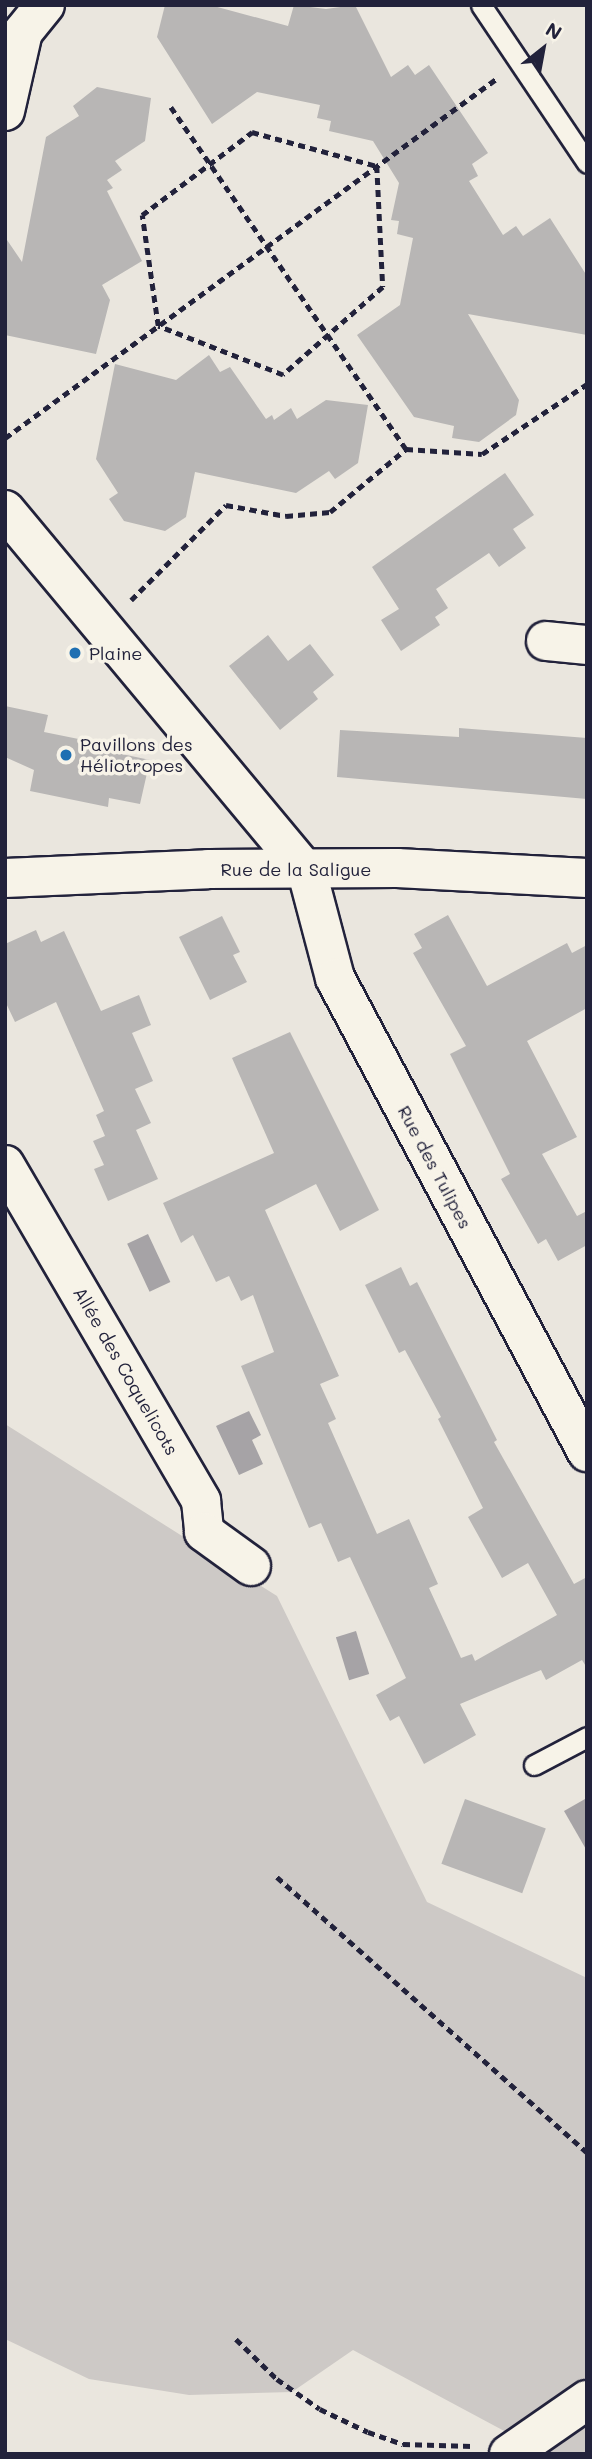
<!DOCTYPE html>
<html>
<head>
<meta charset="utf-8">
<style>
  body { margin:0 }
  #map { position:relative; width:592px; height:2459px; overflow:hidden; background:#eae6de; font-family:Mali,sans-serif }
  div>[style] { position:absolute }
  .green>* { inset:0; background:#cdc9c6 }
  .water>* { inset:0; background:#a6a3a6; transform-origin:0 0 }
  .building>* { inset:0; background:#b8b6b5; transform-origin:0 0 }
  .path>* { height:4.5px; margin-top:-2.25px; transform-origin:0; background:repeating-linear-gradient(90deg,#22223b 0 7px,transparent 0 12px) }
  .roads { filter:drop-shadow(2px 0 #22223b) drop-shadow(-2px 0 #22223b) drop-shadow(0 2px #22223b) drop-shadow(0 -2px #22223b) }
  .lane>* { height:19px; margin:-9.5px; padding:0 9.5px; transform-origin:9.5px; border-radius:9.5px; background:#f7f3e8 }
  .street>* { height:38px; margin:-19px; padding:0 19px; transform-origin:19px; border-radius:19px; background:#f7f3e8 }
  .dots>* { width:19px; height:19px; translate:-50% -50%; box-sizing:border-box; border:4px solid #f7f3e8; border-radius:50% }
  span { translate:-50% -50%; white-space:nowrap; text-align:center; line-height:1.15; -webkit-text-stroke:7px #f7f3e8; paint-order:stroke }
  .poi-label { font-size:18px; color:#22223b }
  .left { translate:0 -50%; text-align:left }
  .street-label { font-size:18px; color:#22223b }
  .frame { position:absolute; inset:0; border:7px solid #22223b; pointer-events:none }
  .north { position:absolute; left:508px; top:14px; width:70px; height:70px; -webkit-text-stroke:5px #f7f3e8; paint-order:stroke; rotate:31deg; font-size:19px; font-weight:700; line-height:28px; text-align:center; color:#22223b }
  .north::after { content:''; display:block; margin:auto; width:24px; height:32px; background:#22223b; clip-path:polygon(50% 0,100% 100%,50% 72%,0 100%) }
</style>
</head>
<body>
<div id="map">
  <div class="green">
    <i style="clip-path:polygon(5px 1424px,277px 1596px,427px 1902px,587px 1978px,587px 2454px,525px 2454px,508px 2433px,353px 2350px,292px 2392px,189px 2395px,89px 2379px,5px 2339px)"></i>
  </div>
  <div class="water">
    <i style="left:148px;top:1234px;width:53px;height:23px;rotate:65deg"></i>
    <i style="clip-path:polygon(249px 1411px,261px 1435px,252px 1440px,263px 1464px,239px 1475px,216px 1426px)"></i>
    <i style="left:356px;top:1631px;width:45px;height:21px;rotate:73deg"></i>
    <i style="clip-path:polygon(585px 1799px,587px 1801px,587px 1851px,564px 1811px)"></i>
  </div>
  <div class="building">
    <i style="clip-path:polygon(165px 5px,210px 5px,288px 26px,294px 5px,326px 9px,355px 5px,391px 77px,408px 65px,415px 75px,429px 65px,488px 153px,472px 164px,478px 176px,469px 181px,503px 235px,516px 226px,523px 236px,550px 218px,587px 276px,587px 335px,468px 314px,519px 400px,516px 415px,479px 442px,452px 438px,454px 426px,414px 417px,357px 335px,400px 305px,413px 238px,397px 234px,399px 221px,391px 220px,399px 183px,373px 141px,329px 131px,331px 121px,317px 118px,320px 105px,257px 92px,212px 124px,157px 37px)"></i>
    <i style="clip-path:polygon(97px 87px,151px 98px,145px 141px,115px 161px,122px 170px,107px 180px,113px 188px,107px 191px,142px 261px,102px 285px,110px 300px,96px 354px,5px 335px,5px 237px,22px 262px,46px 137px,79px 116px,73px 106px)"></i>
    <i style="clip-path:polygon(209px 355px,220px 372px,230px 367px,266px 419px,272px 415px,274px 420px,291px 408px,297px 419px,326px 400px,368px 405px,358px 463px,335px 479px,329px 471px,296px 493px,195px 472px,186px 517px,165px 531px,124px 521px,109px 499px,118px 493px,96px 459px,115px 364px,176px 380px)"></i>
    <i style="clip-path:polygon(505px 473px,534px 515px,513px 529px,526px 548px,499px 567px,489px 553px,436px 589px,448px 608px,435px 617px,440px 625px,401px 651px,381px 620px,399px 609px,372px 567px)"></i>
    <i style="clip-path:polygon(268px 635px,288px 661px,310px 644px,334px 675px,313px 692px,318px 699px,280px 730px,229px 666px)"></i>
    <i style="clip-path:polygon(5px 706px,48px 715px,44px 732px,118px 747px,117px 753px,150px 760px,140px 804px,109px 798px,108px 807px,30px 791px,34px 770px,5px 757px)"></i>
    <i style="clip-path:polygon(459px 728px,587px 738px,587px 799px,337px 777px,340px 730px,459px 737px)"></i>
    <i style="clip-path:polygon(448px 915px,487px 986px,567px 943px,572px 953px,587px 945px,587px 1008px,527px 1041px,577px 1137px,542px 1154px,577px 1216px,587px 1211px,587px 1245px,558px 1261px,546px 1239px,538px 1244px,501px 1179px,510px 1174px,450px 1054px,466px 1046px,413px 953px,422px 948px,414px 934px)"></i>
    <i style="clip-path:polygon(222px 916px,240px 952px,233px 955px,247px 982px,210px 1000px,179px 937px)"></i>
    <i style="clip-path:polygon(36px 930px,41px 942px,64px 931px,101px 1011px,139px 995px,151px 1025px,132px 1033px,153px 1081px,135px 1089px,151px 1123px,136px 1130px,158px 1179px,108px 1201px,94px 1169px,104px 1165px,93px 1141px,105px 1136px,96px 1115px,104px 1111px,56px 1002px,15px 1022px,5px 1001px,5px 944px)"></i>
    <i style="clip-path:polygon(290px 1032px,379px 1210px,340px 1231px,316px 1184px,265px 1210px,339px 1376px,320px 1384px,336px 1419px,328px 1423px,377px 1534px,409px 1519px,438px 1584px,429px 1588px,461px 1658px,472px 1654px,475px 1661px,557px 1615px,528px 1563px,502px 1578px,468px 1517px,483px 1508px,438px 1419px,441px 1417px,405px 1350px,399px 1353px,365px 1285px,401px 1267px,410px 1286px,417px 1282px,497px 1440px,494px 1442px,574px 1584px,587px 1577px,587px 1668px,582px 1660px,546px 1680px,541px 1670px,460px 1704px,476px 1735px,424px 1764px,399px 1716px,390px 1721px,376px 1695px,406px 1678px,350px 1557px,338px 1562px,321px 1523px,309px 1528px,241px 1366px,274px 1352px,253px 1295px,241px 1301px,229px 1276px,216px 1282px,193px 1235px,181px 1243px,163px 1203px,274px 1153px,232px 1058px)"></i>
    <i style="left:465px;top:1799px;width:86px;height:69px;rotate:20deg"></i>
  </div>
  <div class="path">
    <i style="left:171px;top:107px;width:415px;rotate:55.5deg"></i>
    <i style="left:252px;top:132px;width:130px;rotate:15.2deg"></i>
    <i style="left:377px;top:166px;width:121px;rotate:87.2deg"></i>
    <i style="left:383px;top:287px;width:133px;rotate:138.7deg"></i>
    <i style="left:283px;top:375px;width:134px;rotate:-158.6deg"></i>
    <i style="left:158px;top:326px;width:112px;rotate:-98.2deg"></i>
    <i style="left:142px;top:215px;width:138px;rotate:-37deg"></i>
    <i style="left:5px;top:438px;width:608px;rotate:-36.17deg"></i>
    <i style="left:131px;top:600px;width:134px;rotate:-45deg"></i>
    <i style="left:226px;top:505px;width:61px;rotate:10.4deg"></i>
    <i style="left:286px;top:516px;width:44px;rotate:-5.2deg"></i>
    <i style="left:330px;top:512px;width:99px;rotate:-39.7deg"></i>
    <i style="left:406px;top:449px;width:76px;rotate:3.8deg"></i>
    <i style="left:482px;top:454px;width:126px;rotate:-33.7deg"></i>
    <i style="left:277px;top:1877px;width:414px;rotate:41.6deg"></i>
    <i style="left:236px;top:2339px;width:57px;rotate:44.3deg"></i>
    <i style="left:277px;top:2379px;width:52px;rotate:34.9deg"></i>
    <i style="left:320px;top:2409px;width:53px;rotate:25.6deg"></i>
    <i style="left:368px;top:2432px;width:37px;rotate:19deg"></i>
    <i style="left:403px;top:2444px;width:69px;rotate:1.7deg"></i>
  </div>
  <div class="roads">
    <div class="lane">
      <i style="left:481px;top:5px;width:190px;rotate:56.1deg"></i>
      <i style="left:534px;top:1765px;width:60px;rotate:-27.8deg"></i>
    </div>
    <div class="street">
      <i style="left:5px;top:111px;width:81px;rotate:-77.2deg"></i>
      <i style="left:23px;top:32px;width:35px;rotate:-51deg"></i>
      <i style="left:5px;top:510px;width:471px;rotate:50.2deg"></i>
      <i style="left:307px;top:872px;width:110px;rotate:75.2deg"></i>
      <i style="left:335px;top:978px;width:537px;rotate:62deg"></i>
      <i style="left:546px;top:641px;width:41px;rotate:5.6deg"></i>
      <i style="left:5px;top:878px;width:203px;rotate:-2.5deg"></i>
      <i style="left:208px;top:869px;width:189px;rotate:-0.3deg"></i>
      <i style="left:397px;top:868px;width:190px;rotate:3deg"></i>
      <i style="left:5px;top:1165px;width:389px;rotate:59.7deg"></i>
      <i style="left:201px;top:1501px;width:31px;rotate:84deg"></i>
      <i style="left:204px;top:1532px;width:58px;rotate:35.9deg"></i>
      <i style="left:509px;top:2454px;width:95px;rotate:-34.7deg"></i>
    </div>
  </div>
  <div class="dots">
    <i style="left:75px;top:653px;background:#1f6fb2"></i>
    <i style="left:66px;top:755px;background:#1f6fb2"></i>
  </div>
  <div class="poi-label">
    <span class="left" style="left:89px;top:653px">Plaine</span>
    <span class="left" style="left:80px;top:755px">Pavillons des<br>Héliotropes</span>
  </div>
  <div class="street-label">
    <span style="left:296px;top:869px">Rue de la Saligue</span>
    <span style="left:435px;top:1167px;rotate:62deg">Rue des Tulipes</span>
    <span style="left:126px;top:1371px;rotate:60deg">Allée des Coquelicots</span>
  </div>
  <div class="frame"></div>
  <div class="north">N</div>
</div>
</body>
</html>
